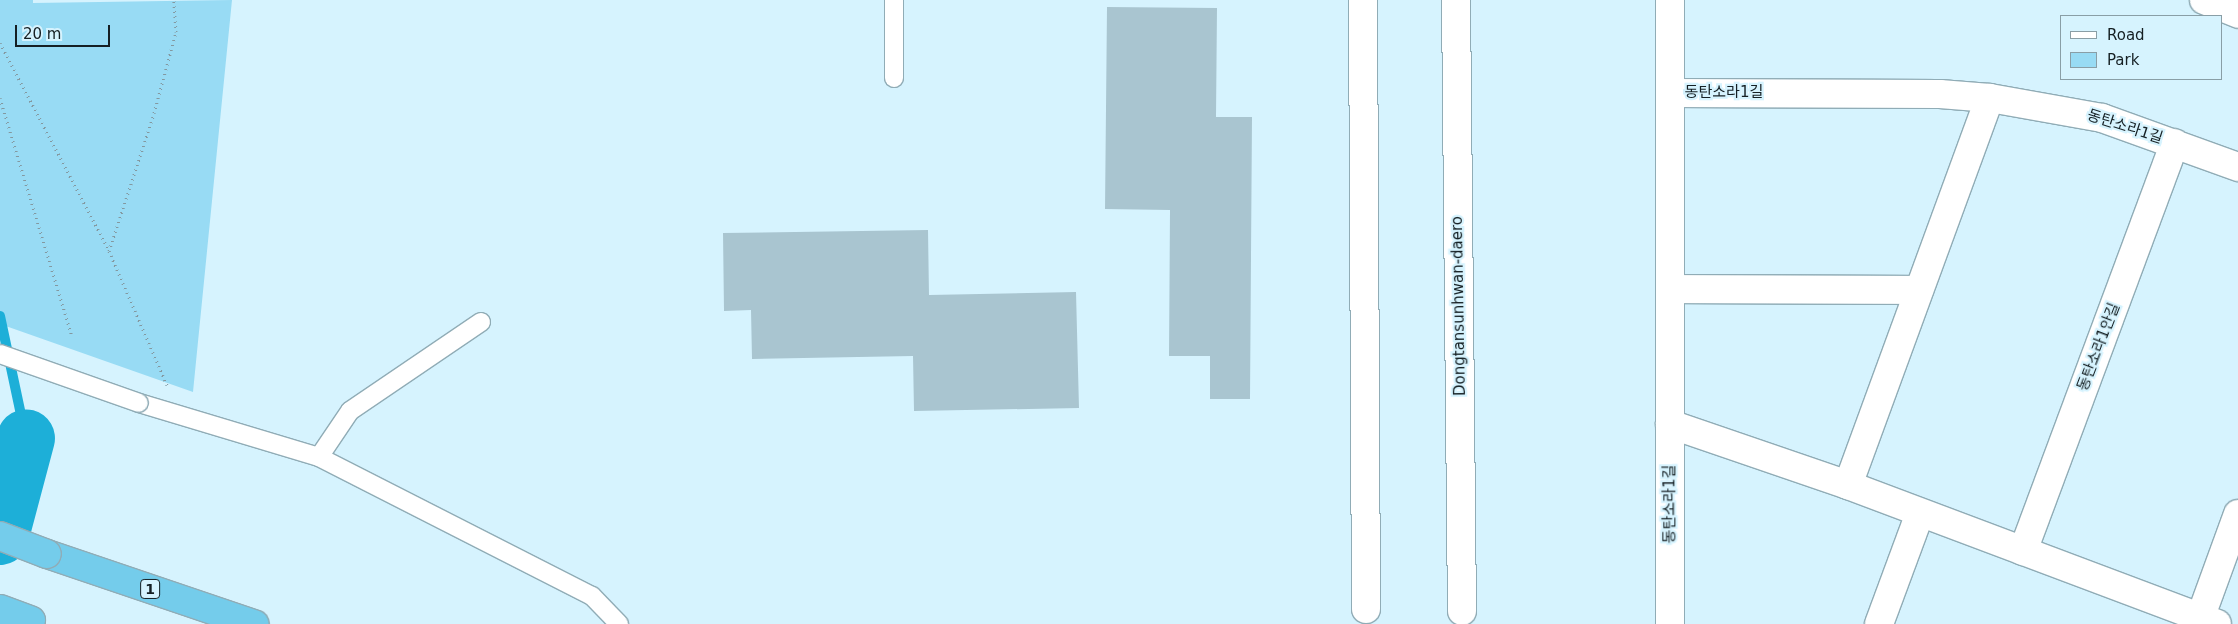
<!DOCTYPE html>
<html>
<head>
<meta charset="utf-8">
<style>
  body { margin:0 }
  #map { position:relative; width:2238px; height:624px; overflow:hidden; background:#d6f3fe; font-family:"DejaVu Sans","Noto Sans KR",sans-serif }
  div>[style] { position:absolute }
  .green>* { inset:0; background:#98dbf4 }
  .stream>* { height:10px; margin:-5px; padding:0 5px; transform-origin:5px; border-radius:5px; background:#1dafd8 }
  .river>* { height:58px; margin:-29px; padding:0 29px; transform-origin:29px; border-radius:29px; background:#1dafd8 }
  .building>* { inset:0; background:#a9c5d0 }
  .path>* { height:3px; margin-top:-1.5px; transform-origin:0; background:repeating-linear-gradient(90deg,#8398a0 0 1px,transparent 0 5px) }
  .roads { filter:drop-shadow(1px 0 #90acb6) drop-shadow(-1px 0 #90acb6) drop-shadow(0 1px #90acb6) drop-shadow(0 -1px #90acb6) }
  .lane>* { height:18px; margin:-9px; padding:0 9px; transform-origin:9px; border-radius:9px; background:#fff }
  .street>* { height:28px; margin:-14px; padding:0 14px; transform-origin:14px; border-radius:14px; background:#fff }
  .secondary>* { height:28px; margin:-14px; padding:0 14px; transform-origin:14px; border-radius:14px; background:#fff }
  .highway>* { height:28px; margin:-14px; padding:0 14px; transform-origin:14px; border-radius:14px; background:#74cceb }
  .bridges { filter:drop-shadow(1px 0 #90acb6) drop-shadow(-1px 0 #90acb6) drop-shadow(0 1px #90acb6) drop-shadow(0 -1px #90acb6) }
  .lane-bridge>* { height:18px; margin:-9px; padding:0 9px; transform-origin:9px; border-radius:9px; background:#fff }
  .highway-bridge>* { height:28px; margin:-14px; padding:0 14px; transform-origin:14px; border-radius:14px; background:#74cceb }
  span { translate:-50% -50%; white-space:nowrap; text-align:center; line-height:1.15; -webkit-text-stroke:4.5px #d6f3fe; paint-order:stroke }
  .shield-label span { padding:1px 4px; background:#d6f3fe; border:1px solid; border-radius:4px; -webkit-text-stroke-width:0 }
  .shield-label { font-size:14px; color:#151f23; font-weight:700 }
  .street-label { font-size:15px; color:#151f23 }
  .legend { position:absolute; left:2060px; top:15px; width:162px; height:65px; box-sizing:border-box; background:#d6f3fe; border:1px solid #899ea6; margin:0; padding:6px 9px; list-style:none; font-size:15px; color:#151f23 }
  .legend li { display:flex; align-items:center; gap:10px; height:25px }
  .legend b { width:25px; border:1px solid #899ea6 }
  .scale { position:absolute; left:15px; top:25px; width:95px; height:22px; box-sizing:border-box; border:2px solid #151f23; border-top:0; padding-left:6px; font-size:15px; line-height:18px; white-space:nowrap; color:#151f23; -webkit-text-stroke:4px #d6f3fe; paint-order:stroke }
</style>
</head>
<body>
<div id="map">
  <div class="green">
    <i style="clip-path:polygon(0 0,33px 0,33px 3px,232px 0,193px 392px,0 324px)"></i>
  </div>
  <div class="stream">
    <i style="left:0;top:316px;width:125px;rotate:78deg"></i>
  </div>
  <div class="river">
    <i style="left:0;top:536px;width:101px;rotate:-75.1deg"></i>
  </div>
  <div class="building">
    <i style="clip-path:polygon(1107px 7px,1217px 8px,1216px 117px,1252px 117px,1250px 399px,1210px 399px,1210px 356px,1169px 356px,1170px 210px,1105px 209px)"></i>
    <i style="clip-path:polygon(928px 230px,929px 295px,1076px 292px,1079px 408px,914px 411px,913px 356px,752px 359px,751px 310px,724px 311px,723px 233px)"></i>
  </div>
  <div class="path">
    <i style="left:0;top:43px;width:235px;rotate:62.3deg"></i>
    <i style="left:109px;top:251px;width:146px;rotate:66.6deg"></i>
    <i style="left:0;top:98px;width:249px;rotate:73.2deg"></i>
    <i style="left:109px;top:251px;width:145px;rotate:-71.9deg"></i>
    <i style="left:154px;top:113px;width:84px;rotate:-74.8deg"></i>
    <i style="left:176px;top:32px;width:32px;rotate:-94deg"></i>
  </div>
  <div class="roads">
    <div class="lane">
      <i style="left:894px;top:0;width:78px;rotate:90deg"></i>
      <i style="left:481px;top:322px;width:158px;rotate:145.8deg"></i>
      <i style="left:350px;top:411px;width:55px;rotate:124deg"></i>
      <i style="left:319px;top:457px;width:306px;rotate:27deg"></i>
      <i style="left:592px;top:596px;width:39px;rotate:46deg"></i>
      <i style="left:139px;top:403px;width:188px;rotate:16.7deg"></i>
    </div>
    <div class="street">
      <i style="left:1670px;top:0;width:624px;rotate:90deg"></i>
      <i style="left:2204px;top:0;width:37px;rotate:22deg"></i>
      <i style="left:1670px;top:93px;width:270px;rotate:0.2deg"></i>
      <i style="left:1940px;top:94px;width:50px;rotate:4.6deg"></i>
      <i style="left:1990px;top:98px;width:114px;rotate:10.1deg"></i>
      <i style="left:2102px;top:118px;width:145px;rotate:19.8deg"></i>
      <i style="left:1670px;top:289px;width:249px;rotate:0.2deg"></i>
      <i style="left:1670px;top:424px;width:188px;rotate:18.9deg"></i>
      <i style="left:1848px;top:485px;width:394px;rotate:20.6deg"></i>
      <i style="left:1848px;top:485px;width:412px;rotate:-69.9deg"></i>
      <i style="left:2023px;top:551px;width:435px;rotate:-69.6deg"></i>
      <i style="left:1879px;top:624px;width:118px;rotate:-69.7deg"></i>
      <i style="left:2198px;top:624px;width:117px;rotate:-70deg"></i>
    </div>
    <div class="secondary">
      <i style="left:1363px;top:0;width:609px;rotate:89.72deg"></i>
      <i style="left:1456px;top:0;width:611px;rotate:89.44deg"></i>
    </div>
    <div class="highway">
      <i style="left:47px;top:554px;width:219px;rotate:18.7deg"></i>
    </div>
  </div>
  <div class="bridges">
    <div class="lane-bridge">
      <i style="left:0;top:354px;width:147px;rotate:19.4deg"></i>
    </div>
    <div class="highway-bridge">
      <i style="left:0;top:536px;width:50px;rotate:21deg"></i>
      <i style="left:0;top:609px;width:33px;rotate:20deg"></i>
    </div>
  </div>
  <div class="shield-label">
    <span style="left:150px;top:589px">1</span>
  </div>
  <div class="street-label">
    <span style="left:1724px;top:93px">동탄소라1길</span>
    <span style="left:2125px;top:127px;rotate:18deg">동탄소라1길</span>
    <span style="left:1459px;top:306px;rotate:-91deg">Dongtansunhwan-daero</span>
    <span style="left:2099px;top:347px;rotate:-69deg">동탄소라1안길</span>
    <span style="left:1670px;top:504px;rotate:-90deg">동탄소라1길</span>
  </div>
  <ul class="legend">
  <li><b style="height:6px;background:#fff"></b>Road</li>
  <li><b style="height:14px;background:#98dbf4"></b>Park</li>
  </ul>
  <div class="scale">20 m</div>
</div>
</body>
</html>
